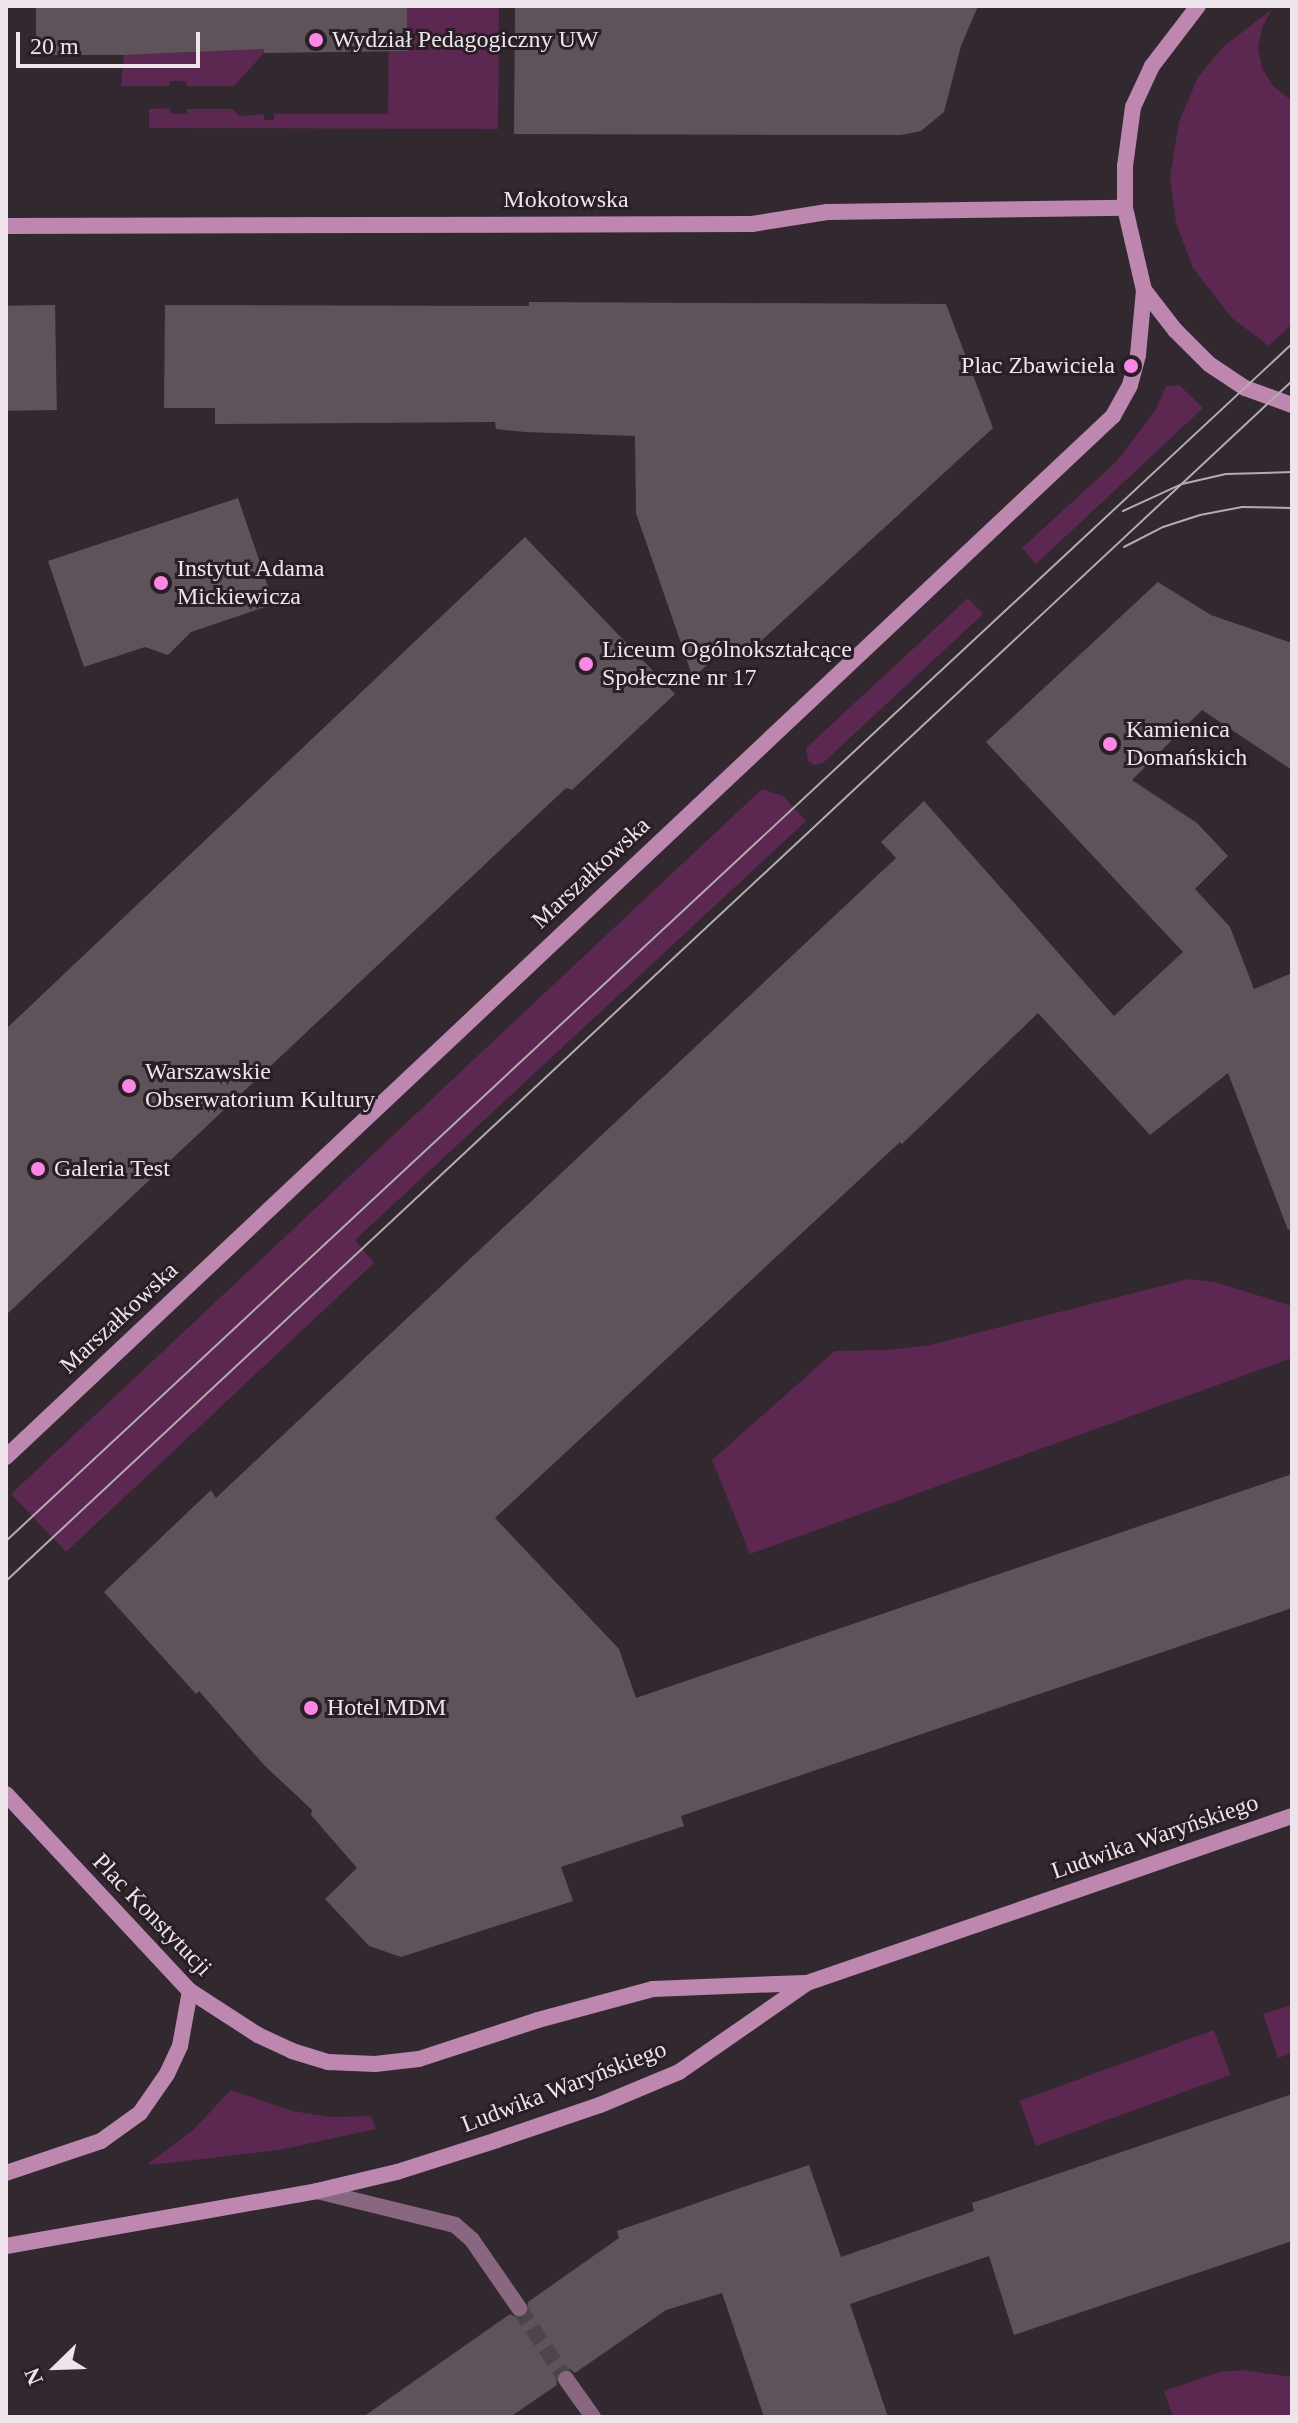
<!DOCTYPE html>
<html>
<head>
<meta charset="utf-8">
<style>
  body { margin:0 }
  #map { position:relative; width:1298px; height:2423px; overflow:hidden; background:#322830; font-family:Georgia,serif }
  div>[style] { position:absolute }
  .green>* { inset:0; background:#5c2751; transform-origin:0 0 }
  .building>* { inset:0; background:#5f535b; transform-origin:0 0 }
  .street-tunnel>* { height:16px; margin-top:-8px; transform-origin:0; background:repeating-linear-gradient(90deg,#4e444c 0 16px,transparent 0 24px) }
  .street>* { height:16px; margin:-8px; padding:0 8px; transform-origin:8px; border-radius:8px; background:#896780 }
  .secondary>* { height:16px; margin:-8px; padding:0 8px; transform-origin:8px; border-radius:8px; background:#bd87b0 }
  .tram>* { height:2px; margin:-1px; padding:0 1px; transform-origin:1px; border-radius:1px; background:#b4acb2 }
  .dots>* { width:22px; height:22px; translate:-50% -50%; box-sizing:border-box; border:4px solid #281e26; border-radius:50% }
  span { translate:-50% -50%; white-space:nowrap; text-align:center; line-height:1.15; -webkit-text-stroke:6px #281e26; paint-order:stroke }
  .poi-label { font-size:24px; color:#ede5eb }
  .left { translate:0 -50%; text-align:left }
  .right { translate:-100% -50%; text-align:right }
  .street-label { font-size:24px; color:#ede5eb }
  .frame { position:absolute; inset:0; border:8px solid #ede5eb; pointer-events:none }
  .north { position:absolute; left:16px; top:2327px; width:80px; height:80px; -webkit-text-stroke:6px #281e26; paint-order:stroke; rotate:247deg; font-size:22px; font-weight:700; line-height:32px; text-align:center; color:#ede5eb }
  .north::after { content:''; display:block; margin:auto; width:28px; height:36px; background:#ede5eb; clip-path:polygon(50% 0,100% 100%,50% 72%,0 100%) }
  .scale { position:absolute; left:16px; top:32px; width:184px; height:36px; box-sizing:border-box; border:4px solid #ede5eb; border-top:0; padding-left:10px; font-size:24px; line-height:28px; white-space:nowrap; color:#ede5eb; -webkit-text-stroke:6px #281e26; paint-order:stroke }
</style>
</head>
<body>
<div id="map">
  <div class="green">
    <i style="clip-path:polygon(389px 6px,499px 6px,498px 129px,149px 128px,149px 109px,170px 108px,170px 113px,187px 114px,187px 109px,233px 109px,239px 116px,264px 114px,264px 120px,274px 120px,274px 114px,388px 114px)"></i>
    <i style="clip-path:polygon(1272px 9px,1262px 28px,1258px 48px,1262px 68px,1273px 86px,1292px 101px,1292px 324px,1269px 346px,1232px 318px,1193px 268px,1176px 223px,1170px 178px,1179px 122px,1198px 77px,1223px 47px)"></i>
    <i style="clip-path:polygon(265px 23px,264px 53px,234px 86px,187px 86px,186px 81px,170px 81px,169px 86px,121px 86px,124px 55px,201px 52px)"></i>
    <i style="clip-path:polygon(1179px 385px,1203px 408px,1036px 564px,1022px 548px,1117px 461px,1155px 411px,1166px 386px)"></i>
    <i style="clip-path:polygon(968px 598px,983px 614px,823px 763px,814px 765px,808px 761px,806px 748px)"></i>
    <i style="clip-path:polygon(762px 789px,783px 796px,806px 821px,355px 1240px,374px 1263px,66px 1552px,11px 1494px)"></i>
    <i style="clip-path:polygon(1189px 1279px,1215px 1282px,1292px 1306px,1292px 1358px,750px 1554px,712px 1460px,835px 1351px,888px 1350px,930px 1345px)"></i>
    <i style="clip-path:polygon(1292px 2005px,1292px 2053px,1278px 2058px,1263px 2014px)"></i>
    <i style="left:1214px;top:2030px;width:48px;height:207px;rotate:70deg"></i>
    <i style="clip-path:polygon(231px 2090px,292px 2111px,331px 2117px,371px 2116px,376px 2129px,279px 2150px,150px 2165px,149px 2163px,193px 2130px)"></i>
    <i style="clip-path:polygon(1243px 2370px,1292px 2377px,1292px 2417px,1173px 2417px,1164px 2391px,1220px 2372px)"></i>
  </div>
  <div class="building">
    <i style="clip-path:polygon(36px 6px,407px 6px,407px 51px,264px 53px,264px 49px,124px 55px,36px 55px)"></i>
    <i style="clip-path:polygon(515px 6px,978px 6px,961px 46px,944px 112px,921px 131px,901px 135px,514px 134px)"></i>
    <i style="clip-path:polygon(529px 302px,946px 304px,993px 428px,739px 661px,726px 647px,693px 678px,636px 513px,635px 436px,525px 432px,496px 429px,495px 422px,215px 424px,215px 408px,164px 408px,165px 305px,529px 306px)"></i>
    <i style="left:55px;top:305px;width:105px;height:49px;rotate:89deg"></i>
    <i style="clip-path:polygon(238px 498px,274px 604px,191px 632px,168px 655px,145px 647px,84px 667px,48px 561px)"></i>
    <i style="clip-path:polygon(525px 537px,675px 694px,572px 790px,566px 788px,6px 1315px,6px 1029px)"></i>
    <i style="clip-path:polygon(1158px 582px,1211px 615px,1292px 643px,1292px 770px,1202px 710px,1132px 780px,1197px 823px,1228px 856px,1195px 889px,1230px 927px,1254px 989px,1292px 973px,1292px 1229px,1288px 1230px,1228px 1073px,1150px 1135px,1038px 1013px,902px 1144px,900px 1142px,495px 1518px,619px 1649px,636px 1698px,1292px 1474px,1292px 1608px,681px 1816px,684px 1826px,561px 1867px,573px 1901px,401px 1957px,369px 1946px,325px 1899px,357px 1868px,311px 1815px,312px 1810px,264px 1765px,199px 1691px,196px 1694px,104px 1592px,211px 1490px,216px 1498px,896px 858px,881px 842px,924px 801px,1114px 1016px,1183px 952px,986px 742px)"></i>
    <i style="clip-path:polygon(1292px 2094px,1292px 2241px,1014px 2335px,989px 2256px,850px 2304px,888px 2417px,764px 2417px,722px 2293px,666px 2310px,575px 2373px,570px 2369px,560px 2370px,556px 2375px,557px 2385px,510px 2417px,363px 2417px,510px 2314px,519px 2319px,526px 2317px,528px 2302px,619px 2238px,617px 2231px,734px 2190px,809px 2165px,841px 2257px,974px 2211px,972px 2203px)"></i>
  </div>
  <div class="street-tunnel">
    <i style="left:519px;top:2308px;width:85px;rotate:56.5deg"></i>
  </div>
  <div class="street">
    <i style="left:317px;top:2191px;width:142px;rotate:13.8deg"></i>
    <i style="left:455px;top:2225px;width:23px;rotate:41deg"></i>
    <i style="left:472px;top:2240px;width:83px;rotate:55.3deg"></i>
    <i style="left:566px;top:2379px;width:47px;rotate:54.6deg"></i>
  </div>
  <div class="secondary">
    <i style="left:1198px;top:6px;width:76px;rotate:127.5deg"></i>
    <i style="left:1152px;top:66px;width:45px;rotate:114.9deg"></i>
    <i style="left:1133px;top:107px;width:60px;rotate:97.7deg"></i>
    <i style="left:1125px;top:166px;width:42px;rotate:90deg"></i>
    <i style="left:1125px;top:208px;width:84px;rotate:77deg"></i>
    <i style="left:1144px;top:290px;width:51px;rotate:52.2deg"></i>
    <i style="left:1175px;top:330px;width:48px;rotate:45deg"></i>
    <i style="left:1209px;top:364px;width:43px;rotate:33.7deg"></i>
    <i style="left:1245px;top:388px;width:50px;rotate:19.9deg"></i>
    <i style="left:6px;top:226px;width:746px;rotate:-0.15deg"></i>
    <i style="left:752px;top:224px;width:76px;rotate:-9.1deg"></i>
    <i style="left:827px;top:212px;width:298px;rotate:-0.8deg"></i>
    <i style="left:6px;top:1457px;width:1520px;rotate:-43.24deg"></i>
    <i style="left:1113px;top:416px;width:35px;rotate:-61deg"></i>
    <i style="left:1130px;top:385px;width:31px;rotate:-75deg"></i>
    <i style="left:1138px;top:355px;width:65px;rotate:-84.7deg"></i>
    <i style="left:6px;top:1794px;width:270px;rotate:47deg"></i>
    <i style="left:190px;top:1991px;width:81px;rotate:32.9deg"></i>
    <i style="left:258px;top:2035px;width:38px;rotate:25deg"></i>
    <i style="left:292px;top:2051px;width:38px;rotate:17deg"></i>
    <i style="left:328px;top:2062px;width:47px;rotate:2.4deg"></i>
    <i style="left:375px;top:2064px;width:44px;rotate:-6.5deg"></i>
    <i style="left:419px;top:2059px;width:125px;rotate:-18.1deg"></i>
    <i style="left:538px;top:2020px;width:119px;rotate:-15.1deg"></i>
    <i style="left:653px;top:1989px;width:152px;rotate:-2.3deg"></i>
    <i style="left:6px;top:2173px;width:100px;rotate:-18.6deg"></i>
    <i style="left:101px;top:2141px;width:48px;rotate:-35.7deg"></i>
    <i style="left:140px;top:2113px;width:47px;rotate:-55.3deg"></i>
    <i style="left:167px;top:2074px;width:31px;rotate:-65deg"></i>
    <i style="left:180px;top:2046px;width:56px;rotate:-79.7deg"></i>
    <i style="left:6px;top:2246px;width:316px;rotate:-10deg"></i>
    <i style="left:317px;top:2191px;width:82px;rotate:-13.4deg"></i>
    <i style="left:397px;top:2172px;width:105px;rotate:-17.7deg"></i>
    <i style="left:497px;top:2140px;width:109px;rotate:-18.8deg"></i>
    <i style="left:600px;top:2105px;width:86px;rotate:-22.7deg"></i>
    <i style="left:679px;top:2072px;width:156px;rotate:-34.8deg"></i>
    <i style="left:807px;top:1983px;width:513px;rotate:-19deg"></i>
  </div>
  <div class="tram">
    <i style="left:1123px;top:511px;width:65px;rotate:-24.6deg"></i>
    <i style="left:1182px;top:484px;width:45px;rotate:-12.8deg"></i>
    <i style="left:1226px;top:474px;width:66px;rotate:-1.7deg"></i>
    <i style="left:1124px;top:547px;width:44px;rotate:-27.1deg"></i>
    <i style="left:1163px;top:527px;width:39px;rotate:-18deg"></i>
    <i style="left:1200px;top:515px;width:43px;rotate:-10.8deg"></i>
    <i style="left:1242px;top:507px;width:50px;rotate:1.1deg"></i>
    <i style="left:6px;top:1541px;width:1757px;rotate:-42.95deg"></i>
    <i style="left:6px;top:1581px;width:1759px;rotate:-43.02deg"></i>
  </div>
  <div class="dots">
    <i style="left:316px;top:40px;background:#fc86e4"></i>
    <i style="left:1131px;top:366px;background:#fc86e4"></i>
    <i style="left:161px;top:583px;background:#fc86e4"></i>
    <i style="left:586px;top:664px;background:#fc86e4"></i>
    <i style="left:1110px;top:744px;background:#fc86e4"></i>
    <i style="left:129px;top:1086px;background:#fc86e4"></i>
    <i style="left:38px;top:1169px;background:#fc86e4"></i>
    <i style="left:311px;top:1708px;background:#fc86e4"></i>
  </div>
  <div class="poi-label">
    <span class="left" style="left:332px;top:40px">Wydział Pedagogiczny UW</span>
    <span class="right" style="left:1115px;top:366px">Plac Zbawiciela</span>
    <span class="left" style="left:177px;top:583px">Instytut Adama<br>Mickiewicza</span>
    <span class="left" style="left:602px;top:664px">Liceum Ogólnokształcące<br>Społeczne nr 17</span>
    <span class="left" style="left:1126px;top:744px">Kamienica<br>Domańskich</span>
    <span class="left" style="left:145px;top:1086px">Warszawskie<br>Obserwatorium Kultury</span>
    <span class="left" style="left:54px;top:1169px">Galeria Test</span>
    <span class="left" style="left:327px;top:1708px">Hotel MDM</span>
  </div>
  <div class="street-label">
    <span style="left:566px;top:200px">Mokotowska</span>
    <span style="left:591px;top:873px;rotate:-43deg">Marszałkowska</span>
    <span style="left:119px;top:1318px;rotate:-43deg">Marszałkowska</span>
    <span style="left:1155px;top:1837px;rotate:-19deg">Ludwika Waryńskiego</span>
    <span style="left:152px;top:1915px;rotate:46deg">Plac Konstytucji</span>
    <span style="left:564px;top:2087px;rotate:-21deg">Ludwika Waryńskiego</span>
  </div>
  <div class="frame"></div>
  <div class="north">N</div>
  <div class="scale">20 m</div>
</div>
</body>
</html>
